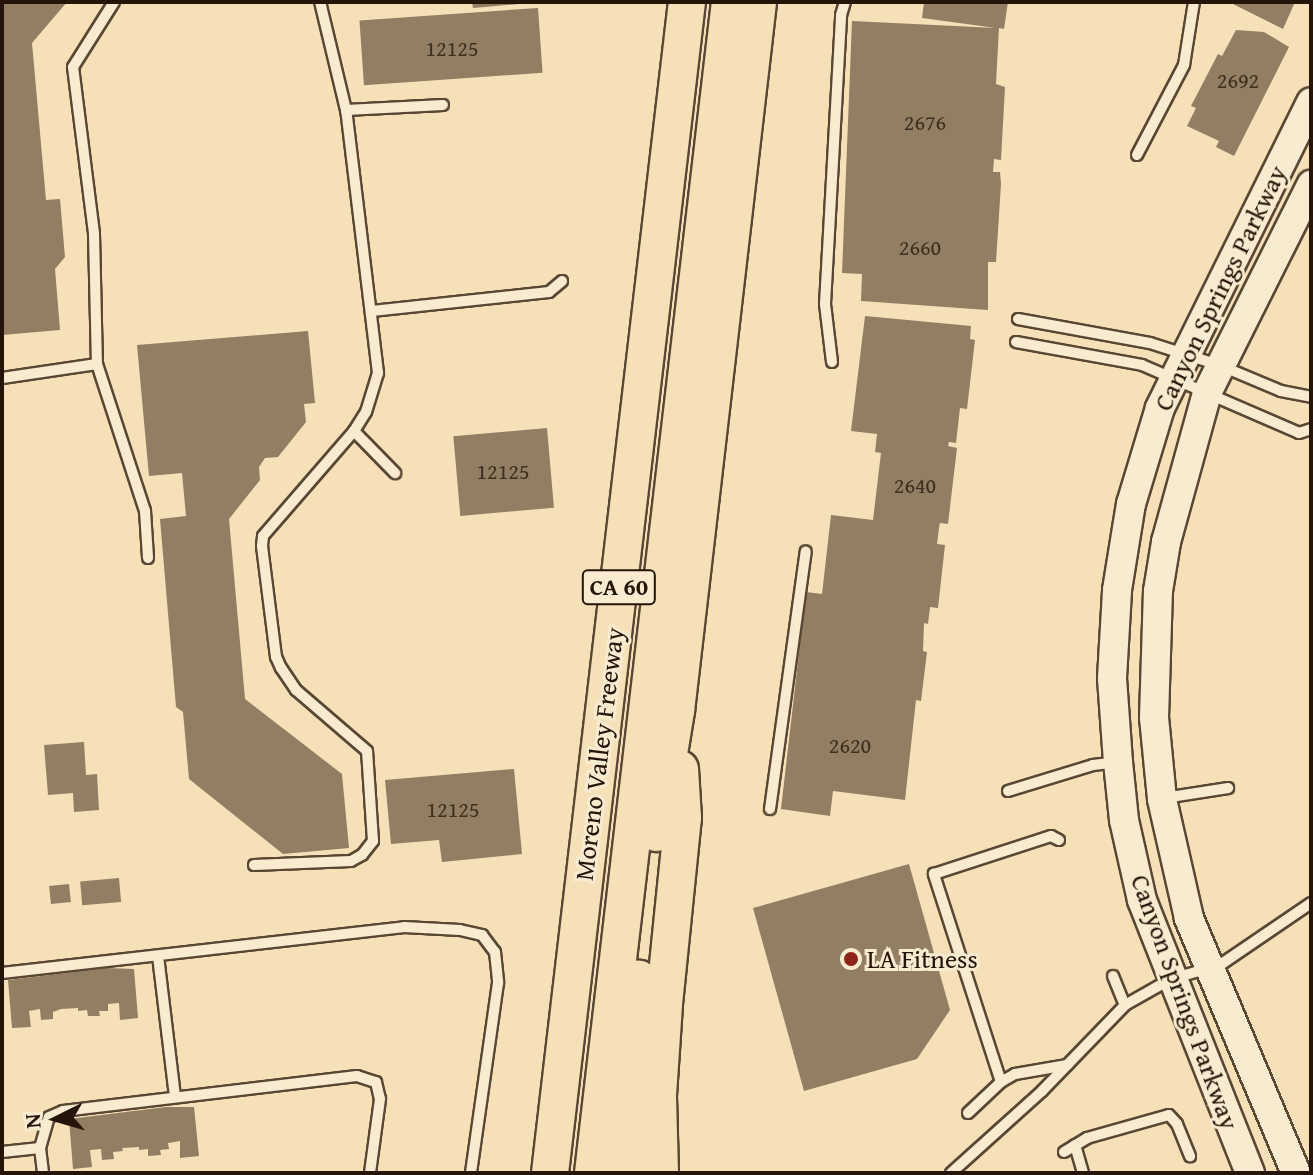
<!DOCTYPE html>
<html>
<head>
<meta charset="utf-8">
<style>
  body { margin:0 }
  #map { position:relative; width:1313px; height:1175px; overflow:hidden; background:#f5e0b7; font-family:"Gentium Book Plus",serif }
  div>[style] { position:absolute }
  .building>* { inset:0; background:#917e63; transform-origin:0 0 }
  .roads { filter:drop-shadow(2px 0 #594734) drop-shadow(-2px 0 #594734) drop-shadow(0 2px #594734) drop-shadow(0 -2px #594734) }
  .lane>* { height:10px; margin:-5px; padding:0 5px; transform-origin:5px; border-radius:5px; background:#f8ebd0 }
  .secondary>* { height:28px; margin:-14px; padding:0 14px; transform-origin:14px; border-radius:14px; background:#f8ebd0 }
  .highway>* { height:36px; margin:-18px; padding:0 18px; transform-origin:18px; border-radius:18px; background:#f5e0b7 }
  .dots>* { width:22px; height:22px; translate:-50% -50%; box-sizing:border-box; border:4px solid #f8ebd0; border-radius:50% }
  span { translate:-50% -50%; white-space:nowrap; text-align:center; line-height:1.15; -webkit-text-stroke:6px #f8ebd0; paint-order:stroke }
  .number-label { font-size:22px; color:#402e1f }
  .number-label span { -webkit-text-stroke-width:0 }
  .shield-label span { padding:2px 6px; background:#f8ebd0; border:2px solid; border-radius:6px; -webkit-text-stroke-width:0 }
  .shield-label { font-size:24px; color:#251408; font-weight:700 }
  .street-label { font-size:26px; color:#251408 }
  .poi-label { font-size:26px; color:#251408 }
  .left { translate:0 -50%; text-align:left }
  .frame { position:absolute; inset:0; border:4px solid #251408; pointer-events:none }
  .north { position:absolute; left:16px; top:1079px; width:80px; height:80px; -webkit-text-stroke:6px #f8ebd0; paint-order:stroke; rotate:265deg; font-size:22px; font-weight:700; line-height:32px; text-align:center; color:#251408 }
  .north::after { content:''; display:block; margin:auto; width:28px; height:36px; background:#251408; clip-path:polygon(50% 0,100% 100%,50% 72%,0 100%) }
</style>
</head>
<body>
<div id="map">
  <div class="building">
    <i style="clip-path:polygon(2px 2px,67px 2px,32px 43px,46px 200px,60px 199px,65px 257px,55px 269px,60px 330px,2px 335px)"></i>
    <i style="clip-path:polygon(472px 2px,519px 2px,519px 4px,473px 8px)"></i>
    <i style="clip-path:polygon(924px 2px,1008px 2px,1004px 29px,999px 28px,996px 84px,1005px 87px,1001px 160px,994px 159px,993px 172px,1000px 172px,1001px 184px,996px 262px,988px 262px,988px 310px,861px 301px,862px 274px,842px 273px,852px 21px,996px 28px,922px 18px)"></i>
    <i style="clip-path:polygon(1229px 2px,1295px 2px,1283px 29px)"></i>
    <i style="left:538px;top:8px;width:65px;height:179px;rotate:86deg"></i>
    <i style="clip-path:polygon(1236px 30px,1264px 32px,1289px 47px,1234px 156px,1216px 147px,1219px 141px,1187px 126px,1196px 108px,1191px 106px,1218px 54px,1222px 56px)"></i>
    <i style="clip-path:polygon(865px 316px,971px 326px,970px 339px,975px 340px,967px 409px,960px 408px,956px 443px,949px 442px,948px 446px,957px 448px,948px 524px,940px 523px,939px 528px,937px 544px,945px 545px,938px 608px,930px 607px,928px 624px,924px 623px,923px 651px,927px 652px,921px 701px,916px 700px,905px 800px,833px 791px,830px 816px,781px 809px,806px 592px,822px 594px,831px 515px,873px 520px,881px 453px,875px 452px,877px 434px,851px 431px)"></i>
    <i style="clip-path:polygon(308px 331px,315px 403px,304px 404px,306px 422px,278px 457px,265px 458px,259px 467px,260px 480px,229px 519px,245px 699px,342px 774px,349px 848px,283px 854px,189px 779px,183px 712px,176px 707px,160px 519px,186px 516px,182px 473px,149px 476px,137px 345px)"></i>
    <i style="left:547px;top:428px;width:80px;height:94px;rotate:85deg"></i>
    <i style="clip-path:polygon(84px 742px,86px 775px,97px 774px,99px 810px,74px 812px,73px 793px,48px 795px,44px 745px)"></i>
    <i style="clip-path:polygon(514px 769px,522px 854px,442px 862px,439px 840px,391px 844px,385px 780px)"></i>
    <i style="clip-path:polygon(909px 864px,950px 1010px,917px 1059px,804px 1091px,753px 908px)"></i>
    <i style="left:119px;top:878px;width:24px;height:39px;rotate:85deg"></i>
    <i style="left:69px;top:884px;width:18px;height:20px;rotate:84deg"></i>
    <i style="clip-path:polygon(107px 968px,134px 969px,138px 1018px,120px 1020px,119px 1003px,108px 1004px,108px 1011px,99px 1011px,100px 1016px,88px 1016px,87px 1010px,78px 1011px,78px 1008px,61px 1009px,53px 1012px,53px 1019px,41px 1020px,40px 1009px,29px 1011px,31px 1027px,12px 1028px,8px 980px)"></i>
    <i style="clip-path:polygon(166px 1107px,194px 1107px,199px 1156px,180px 1158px,180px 1141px,168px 1143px,169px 1149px,160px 1150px,161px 1155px,148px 1156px,148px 1149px,139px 1150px,139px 1147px,122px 1148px,123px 1151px,113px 1152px,114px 1159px,102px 1160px,101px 1149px,90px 1150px,92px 1167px,73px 1169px,69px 1119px)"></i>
  </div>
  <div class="roads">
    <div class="lane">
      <i style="left:114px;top:2px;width:77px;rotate:122.2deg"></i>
      <i style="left:73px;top:67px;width:168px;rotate:82.8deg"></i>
      <i style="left:94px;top:234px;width:130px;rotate:88.7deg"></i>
      <i style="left:97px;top:364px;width:155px;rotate:71.9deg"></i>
      <i style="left:145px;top:511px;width:47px;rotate:86.3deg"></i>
      <i style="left:346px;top:110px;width:97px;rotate:-3deg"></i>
      <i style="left:1137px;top:155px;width:102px;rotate:-62.4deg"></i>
      <i style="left:1184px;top:65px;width:64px;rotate:-81deg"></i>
      <i style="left:372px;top:311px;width:178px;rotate:-6.1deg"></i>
      <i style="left:549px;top:292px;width:17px;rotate:-40deg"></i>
      <i style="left:1018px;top:319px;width:134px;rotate:10.3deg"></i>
      <i style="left:1150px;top:343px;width:72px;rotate:17.7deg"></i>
      <i style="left:1219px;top:365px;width:67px;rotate:22.8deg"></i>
      <i style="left:1281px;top:391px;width:31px;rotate:11deg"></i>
      <i style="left:1016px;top:342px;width:128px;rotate:10.3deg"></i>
      <i style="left:1142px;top:365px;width:171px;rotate:23.4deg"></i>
      <i style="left:1299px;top:433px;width:13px;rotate:-18deg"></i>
      <i style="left:832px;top:362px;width:58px;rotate:-96.9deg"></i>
      <i style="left:825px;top:304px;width:289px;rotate:-86.8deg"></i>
      <i style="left:841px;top:15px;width:14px;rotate:-73deg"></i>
      <i style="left:2px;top:378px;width:96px;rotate:-8.4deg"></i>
      <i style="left:354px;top:431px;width:59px;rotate:45.7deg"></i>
      <i style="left:1008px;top:791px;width:89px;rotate:-17deg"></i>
      <i style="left:1093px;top:765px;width:25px;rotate:-7deg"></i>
      <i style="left:1164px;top:798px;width:65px;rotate:-8.9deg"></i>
      <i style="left:770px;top:809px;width:260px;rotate:-82.1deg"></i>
      <i style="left:254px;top:865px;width:97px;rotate:-2.4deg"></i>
      <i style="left:351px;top:861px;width:13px;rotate:-29deg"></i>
      <i style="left:362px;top:855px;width:18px;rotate:-52deg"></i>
      <i style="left:373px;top:841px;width:90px;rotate:-93.8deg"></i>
      <i style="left:367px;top:751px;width:94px;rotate:-139.3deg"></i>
      <i style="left:296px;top:690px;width:27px;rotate:-124deg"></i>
      <i style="left:281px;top:668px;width:12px;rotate:-114deg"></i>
      <i style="left:276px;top:657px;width:112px;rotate:-97.2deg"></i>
      <i style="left:262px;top:546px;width:10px;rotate:-84deg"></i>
      <i style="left:263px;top:536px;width:139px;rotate:-49.1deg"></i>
      <i style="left:354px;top:431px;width:22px;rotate:-58deg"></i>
      <i style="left:366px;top:412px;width:41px;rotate:-72.9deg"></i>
      <i style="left:378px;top:373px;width:265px;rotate:-96.9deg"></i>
      <i style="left:346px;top:110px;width:111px;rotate:-103.5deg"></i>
      <i style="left:158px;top:956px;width:141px;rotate:83.1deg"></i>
      <i style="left:2px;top:973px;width:405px;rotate:-6.5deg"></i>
      <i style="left:404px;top:927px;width:56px;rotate:3.1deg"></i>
      <i style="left:460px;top:930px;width:23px;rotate:13deg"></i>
      <i style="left:482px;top:935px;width:21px;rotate:53deg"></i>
      <i style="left:495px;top:952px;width:31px;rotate:84deg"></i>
      <i style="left:498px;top:983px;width:192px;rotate:98.1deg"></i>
      <i style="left:1113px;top:976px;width:31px;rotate:68deg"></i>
      <i style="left:1001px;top:1082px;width:219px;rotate:-107.9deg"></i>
      <i style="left:934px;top:874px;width:123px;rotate:-18deg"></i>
      <i style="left:1051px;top:836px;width:9px;rotate:27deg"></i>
      <i style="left:968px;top:1113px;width:45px;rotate:-43.2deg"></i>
      <i style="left:1001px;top:1082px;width:16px;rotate:-30deg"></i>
      <i style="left:1015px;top:1074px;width:53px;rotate:-9.8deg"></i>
      <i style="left:1075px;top:1145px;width:29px;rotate:74deg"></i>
      <i style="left:40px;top:1148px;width:32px;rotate:-74deg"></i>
      <i style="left:49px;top:1117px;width:15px;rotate:-23deg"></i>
      <i style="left:63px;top:1111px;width:296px;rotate:-6.8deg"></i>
      <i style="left:357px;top:1076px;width:20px;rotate:18deg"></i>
      <i style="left:376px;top:1082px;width:17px;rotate:77deg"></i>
      <i style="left:380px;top:1099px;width:75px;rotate:97.7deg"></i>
      <i style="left:2px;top:1152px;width:38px;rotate:-6deg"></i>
      <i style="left:40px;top:1148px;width:25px;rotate:83deg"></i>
      <i style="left:1064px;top:1152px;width:27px;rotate:-31deg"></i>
      <i style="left:1087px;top:1138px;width:85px;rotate:-15.7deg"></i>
      <i style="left:1169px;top:1115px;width:12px;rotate:48deg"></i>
      <i style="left:1177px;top:1124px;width:35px;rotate:68deg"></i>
      <i style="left:951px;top:1173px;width:122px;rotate:-42deg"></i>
      <i style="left:1042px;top:1091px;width:120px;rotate:-46deg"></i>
      <i style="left:1125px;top:1005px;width:53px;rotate:-29.5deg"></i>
      <i style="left:1171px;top:979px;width:51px;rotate:-15.9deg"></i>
      <i style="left:1220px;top:965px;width:110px;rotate:-34.3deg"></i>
    </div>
    <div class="secondary">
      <i style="left:1250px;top:1173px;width:294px;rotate:-111.6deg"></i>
      <i style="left:1142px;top:900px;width:82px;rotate:-102.7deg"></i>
      <i style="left:1124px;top:820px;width:58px;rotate:-95.9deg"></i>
      <i style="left:1118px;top:762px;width:84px;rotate:-94.1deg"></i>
      <i style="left:1112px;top:678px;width:88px;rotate:-86.7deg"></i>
      <i style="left:1117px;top:590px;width:87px;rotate:-80.8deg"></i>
      <i style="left:1131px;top:504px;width:100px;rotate:-73.2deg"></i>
      <i style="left:1160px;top:408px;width:341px;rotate:-63.7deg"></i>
      <i style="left:1296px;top:1173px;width:277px;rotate:-112.8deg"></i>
      <i style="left:1189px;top:918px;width:122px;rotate:-102.8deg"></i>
      <i style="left:1162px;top:799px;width:81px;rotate:-95.6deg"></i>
      <i style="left:1154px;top:718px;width:127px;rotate:-88.2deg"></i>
      <i style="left:1158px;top:591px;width:50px;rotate:-80.7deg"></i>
      <i style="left:1166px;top:542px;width:155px;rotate:-74.6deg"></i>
      <i style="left:1207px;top:393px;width:233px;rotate:-63.4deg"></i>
    </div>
    <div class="highway">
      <i style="left:656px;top:833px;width:124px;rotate:-80.7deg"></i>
      <i style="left:676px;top:711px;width:714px;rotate:-83.4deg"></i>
      <i style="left:550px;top:1173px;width:1179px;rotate:-83.33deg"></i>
      <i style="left:593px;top:1173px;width:1179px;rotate:-83.33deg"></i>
      <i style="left:624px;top:1173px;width:195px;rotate:-85.6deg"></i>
      <i style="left:660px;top:1173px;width:78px;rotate:-91.5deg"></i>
      <i style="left:658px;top:1095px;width:91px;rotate:-86.2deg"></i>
      <i style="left:664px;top:1004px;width:187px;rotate:-84.2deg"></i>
      <i style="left:683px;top:818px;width:49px;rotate:-93.5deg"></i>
    </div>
  </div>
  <div class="dots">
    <i style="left:851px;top:959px;background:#8f2418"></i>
  </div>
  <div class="number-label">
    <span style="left:452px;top:49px">12125</span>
    <span style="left:1238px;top:81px">2692</span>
    <span style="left:925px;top:123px">2676</span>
    <span style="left:920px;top:248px">2660</span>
    <span style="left:503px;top:472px">12125</span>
    <span style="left:915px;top:486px">2640</span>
    <span style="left:850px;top:746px">2620</span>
    <span style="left:453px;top:810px">12125</span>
  </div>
  <div class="shield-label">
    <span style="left:619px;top:587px">CA 60</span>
  </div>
  <div class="street-label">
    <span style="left:1220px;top:288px;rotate:-64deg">Canyon Springs Parkway</span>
    <span style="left:599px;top:754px;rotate:-83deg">Moreno Valley Freeway</span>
    <span style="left:1185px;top:1002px;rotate:70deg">Canyon Springs Parkway</span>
  </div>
  <div class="poi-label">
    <span class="left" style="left:867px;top:959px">LA Fitness</span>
  </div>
  <div class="frame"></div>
  <div class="north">N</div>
</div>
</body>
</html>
